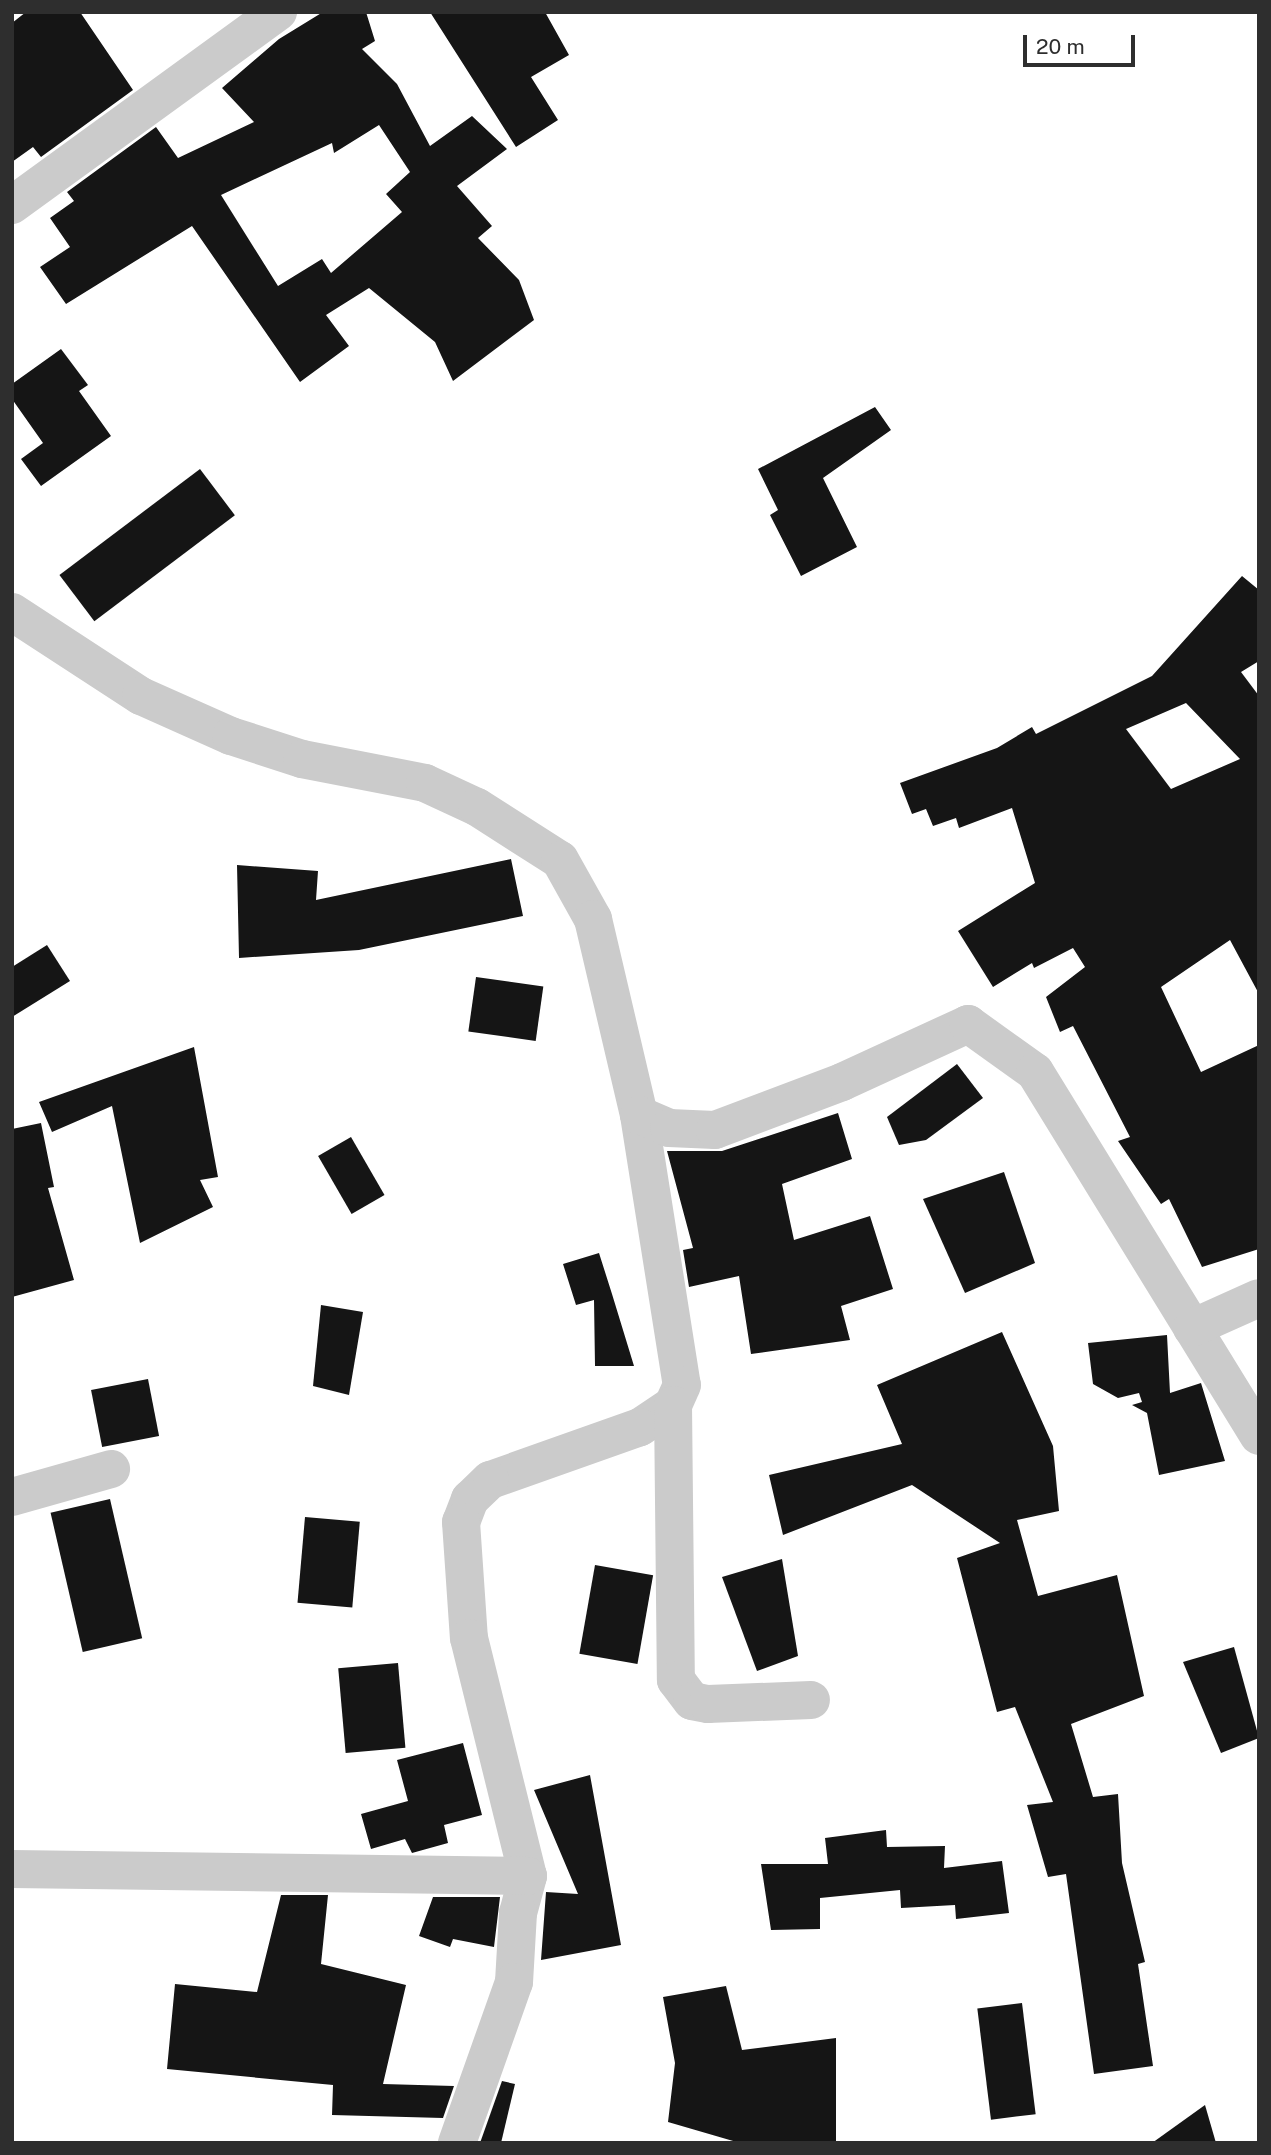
<!DOCTYPE html>
<html>
<head>
<meta charset="utf-8">
<style>
  body { margin:0 }
  #map { position:relative; width:1271px; height:2155px; overflow:hidden; background:#fff; font-family:"Public Sans",sans-serif }
  div>[style] { position:absolute }
  .building>* { inset:0; background:#151515; transform-origin:0 0 }
  .minor>* { height:38px; margin:-19px; padding:0 19px; transform-origin:19px; border-radius:19px; background:#cbcbcb }
  span { translate:-50% -50%; white-space:nowrap; text-align:center; line-height:1.15; -webkit-text-stroke:7px #fff; paint-order:stroke }
  .frame { position:absolute; inset:0; border:14px solid #2e2e2e; pointer-events:none }
  .scale { position:absolute; left:1023px; top:35px; width:112px; height:32px; box-sizing:border-box; border:4px solid #2e2e2e; border-top:0; padding-left:9px; font-size:21px; line-height:24px; white-space:nowrap; color:#2e2e2e; -webkit-text-stroke:5px #fff; paint-order:stroke }
</style>
</head>
<body>
<div id="map">
  <div class="building">
    <i style="clip-path:polygon(26px 12px,80px 12px,133px 90px,41px 157px,33px 147px,12px 162px,12px 23px)"></i>
    <i style="clip-path:polygon(evenodd,323px 12px,366px 12px,375px 41px,362px 49px,397px 84px,430px 146px,472px 116px,507px 149px,457px 186px,492px 226px,478px 238px,519px 280px,534px 320px,453px 381px,435px 342px,369px 288px,326px 315px,349px 346px,300px 382px,192px 226px,66px 304px,40px 267px,70px 247px,50px 218px,74px 201px,67px 192px,156px 127px,178px 158px,254px 122px,222px 88px,279px 39px,323px 12px,379px 125px,410px 172px,386px 194px,402px 212px,331px 273px,322px 259px,278px 286px,221px 195px,332px 143px,334px 153px,379px 125px)"></i>
    <i style="clip-path:polygon(430px 12px,545px 12px,569px 55px,531px 77px,558px 120px,516px 147px)"></i>
    <i style="clip-path:polygon(61px 349px,88px 385px,79px 391px,111px 436px,41px 486px,21px 459px,43px 443px,12px 399px,12px 384px)"></i>
    <i style="clip-path:polygon(875px 407px,891px 430px,823px 478px,857px 547px,801px 576px,770px 515px,778px 510px,758px 469px)"></i>
    <i style="left:200px;top:469px;width:58px;height:176px;rotate:53deg"></i>
    <i style="clip-path:polygon(evenodd,1242px 576px,1259px 590px,1259px 661px,1241px 672px,1259px 696px,1259px 994px,1230px 940px,1161px 987px,1201px 1072px,1259px 1045px,1259px 1249px,1202px 1267px,1169px 1199px,1161px 1204px,1118px 1141px,1130px 1137px,1073px 1026px,1060px 1032px,1046px 997px,1085px 967px,1073px 948px,1034px 968px,1032px 963px,993px 987px,958px 931px,1035px 883px,1012px 808px,959px 828px,956px 818px,933px 826px,926px 809px,912px 814px,900px 783px,997px 748px,1032px 727px,1036px 734px,1152px 676px,1242px 576px,1186px 703px,1240px 759px,1171px 789px,1126px 729px,1186px 703px)"></i>
    <i style="clip-path:polygon(511px 859px,523px 916px,359px 950px,239px 958px,237px 865px,318px 871px,316px 900px)"></i>
    <i style="clip-path:polygon(47px 945px,70px 981px,12px 1017px,12px 967px)"></i>
    <i style="left:476px;top:977px;width:68px;height:55px;rotate:8deg"></i>
    <i style="clip-path:polygon(194px 1047px,218px 1177px,200px 1180px,213px 1207px,140px 1243px,112px 1106px,52px 1132px,39px 1102px)"></i>
    <i style="clip-path:polygon(957px 1064px,983px 1098px,926px 1140px,899px 1145px,887px 1117px)"></i>
    <i style="clip-path:polygon(838px 1113px,852px 1159px,782px 1184px,794px 1240px,870px 1216px,893px 1289px,841px 1306px,850px 1340px,751px 1354px,739px 1276px,689px 1287px,683px 1250px,693px 1248px,667px 1151px,722px 1151px)"></i>
    <i style="clip-path:polygon(41px 1123px,54px 1187px,48px 1188px,74px 1280px,12px 1297px,12px 1129px)"></i>
    <i style="left:351px;top:1137px;width:67px;height:38px;rotate:60deg"></i>
    <i style="clip-path:polygon(1004px 1172px,1035px 1263px,965px 1293px,923px 1199px)"></i>
    <i style="clip-path:polygon(599px 1253px,612px 1294px,634px 1366px,595px 1366px,594px 1300px,576px 1305px,563px 1264px)"></i>
    <i style="clip-path:polygon(321px 1305px,363px 1312px,349px 1395px,313px 1386px)"></i>
    <i style="clip-path:polygon(1002px 1332px,1053px 1446px,1059px 1511px,1017px 1520px,1038px 1596px,1117px 1575px,1144px 1696px,1071px 1724px,1093px 1797px,1118px 1794px,1122px 1863px,1145px 1962px,1138px 1964px,1153px 2066px,1094px 2074px,1066px 1874px,1048px 1877px,1027px 1805px,1053px 1802px,1015px 1707px,997px 1712px,957px 1558px,1000px 1543px,912px 1485px,783px 1535px,769px 1475px,902px 1444px,877px 1385px)"></i>
    <i style="clip-path:polygon(1167px 1335px,1170px 1393px,1201px 1383px,1225px 1461px,1159px 1475px,1147px 1413px,1132px 1405px,1142px 1402px,1139px 1393px,1118px 1398px,1093px 1384px,1088px 1343px)"></i>
    <i style="left:148px;top:1379px;width:58px;height:58px;rotate:79deg"></i>
    <i style="left:110px;top:1499px;width:143px;height:61px;rotate:77deg"></i>
    <i style="left:305px;top:1517px;width:55px;height:86px;rotate:5deg"></i>
    <i style="clip-path:polygon(782px 1559px,798px 1656px,757px 1671px,722px 1577px)"></i>
    <i style="left:595px;top:1565px;width:59px;height:90px;rotate:10deg"></i>
    <i style="clip-path:polygon(1234px 1647px,1259px 1738px,1221px 1753px,1183px 1662px)"></i>
    <i style="left:398px;top:1663px;width:85px;height:60px;rotate:85deg"></i>
    <i style="clip-path:polygon(463px 1743px,482px 1815px,444px 1825px,448px 1843px,412px 1853px,405px 1839px,371px 1849px,361px 1814px,408px 1801px,397px 1760px)"></i>
    <i style="clip-path:polygon(590px 1775px,621px 1945px,541px 1960px,546px 1892px,578px 1894px,534px 1790px)"></i>
    <i style="clip-path:polygon(886px 1830px,887px 1847px,945px 1846px,944px 1868px,1002px 1861px,1009px 1913px,956px 1919px,955px 1905px,901px 1908px,900px 1890px,820px 1898px,820px 1929px,771px 1930px,761px 1864px,828px 1864px,825px 1838px)"></i>
    <i style="clip-path:polygon(281px 1895px,328px 1895px,321px 1964px,406px 1985px,383px 2084px,454px 2086px,443px 2118px,332px 2115px,333px 2085px,167px 2069px,175px 1984px,257px 1992px)"></i>
    <i style="clip-path:polygon(433px 1897px,500px 1897px,494px 1947px,453px 1939px,450px 1947px,419px 1936px)"></i>
    <i style="clip-path:polygon(726px 1986px,742px 2050px,836px 2038px,836px 2143px,740px 2143px,668px 2122px,675px 2063px,663px 1997px)"></i>
    <i style="left:1022px;top:2003px;width:112px;height:45px;rotate:83deg"></i>
    <i style="clip-path:polygon(502px 2081px,515px 2084px,501px 2143px,480px 2143px)"></i>
    <i style="clip-path:polygon(1205px 2105px,1216px 2143px,1152px 2143px)"></i>
  </div>
  <div class="minor">
    <i style="left:12px;top:205px;width:329px;rotate:-36deg"></i>
    <i style="left:12px;top:612px;width:154px;rotate:33.1deg"></i>
    <i style="left:141px;top:696px;width:98px;rotate:24deg"></i>
    <i style="left:231px;top:736px;width:75px;rotate:17.9deg"></i>
    <i style="left:302px;top:759px;width:125px;rotate:11deg"></i>
    <i style="left:425px;top:783px;width:57px;rotate:24.8deg"></i>
    <i style="left:477px;top:807px;width:98px;rotate:32.6deg"></i>
    <i style="left:560px;top:860px;width:68px;rotate:60.8deg"></i>
    <i style="left:593px;top:919px;width:201px;rotate:76.8deg"></i>
    <i style="left:639px;top:1115px;width:273px;rotate:81deg"></i>
    <i style="left:682px;top:1385px;width:22px;rotate:114deg"></i>
    <i style="left:673px;top:1405px;width:40px;rotate:146deg"></i>
    <i style="left:640px;top:1427px;width:159px;rotate:160.5deg"></i>
    <i style="left:490px;top:1480px;width:28px;rotate:136deg"></i>
    <i style="left:470px;top:1499px;width:25px;rotate:111deg"></i>
    <i style="left:461px;top:1522px;width:116px;rotate:86.1deg"></i>
    <i style="left:469px;top:1638px;width:245px;rotate:76.1deg"></i>
    <i style="left:528px;top:1876px;width:38px;rotate:105deg"></i>
    <i style="left:518px;top:1913px;width:69px;rotate:93.3deg"></i>
    <i style="left:514px;top:1982px;width:171px;rotate:109.5deg"></i>
    <i style="left:639px;top:1115px;width:33px;rotate:23deg"></i>
    <i style="left:669px;top:1128px;width:46px;rotate:2.5deg"></i>
    <i style="left:715px;top:1130px;width:136px;rotate:-20.7deg"></i>
    <i style="left:842px;top:1082px;width:139px;rotate:-24.7deg"></i>
    <i style="left:968px;top:1024px;width:82px;rotate:35.6deg"></i>
    <i style="left:1035px;top:1072px;width:427px;rotate:58.4deg"></i>
    <i style="left:1192px;top:1328px;width:73px;rotate:-24.1deg"></i>
    <i style="left:673px;top:1405px;width:275px;rotate:89.4deg"></i>
    <i style="left:676px;top:1680px;width:26px;rotate:53deg"></i>
    <i style="left:692px;top:1701px;width:16px;rotate:11deg"></i>
    <i style="left:708px;top:1704px;width:103px;rotate:-2.2deg"></i>
    <i style="left:12px;top:1497px;width:103px;rotate:-15.8deg"></i>
    <i style="left:12px;top:1869px;width:516px;rotate:0.78deg"></i>
  </div>
  <div class="frame"></div>
  <div class="scale">20 m</div>
</div>
</body>
</html>
